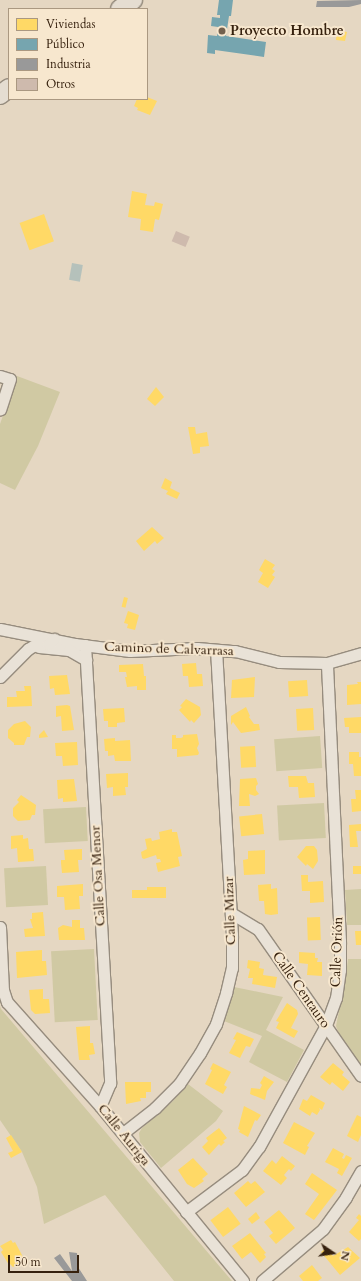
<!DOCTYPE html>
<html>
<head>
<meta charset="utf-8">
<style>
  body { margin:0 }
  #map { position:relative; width:361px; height:1281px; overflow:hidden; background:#e5d7c2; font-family:Cardo,serif }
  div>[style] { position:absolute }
  .green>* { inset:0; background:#d0c9a3; transform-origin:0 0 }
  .water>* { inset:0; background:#b5c1bb; transform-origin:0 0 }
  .homes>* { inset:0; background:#ffd966; transform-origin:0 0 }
  .public>* { inset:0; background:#76a5af }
  .industry>* { inset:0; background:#999 }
  .building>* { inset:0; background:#cebaad; transform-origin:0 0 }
  .roads { filter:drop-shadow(1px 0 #968c7e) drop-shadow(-1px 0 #968c7e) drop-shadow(0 1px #968c7e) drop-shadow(0 -1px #968c7e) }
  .minor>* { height:11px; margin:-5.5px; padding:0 5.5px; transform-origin:5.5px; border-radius:5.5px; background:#e9e2d7 }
  .primary>* { height:18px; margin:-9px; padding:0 9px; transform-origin:9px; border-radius:9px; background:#e5ddd1 }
  .dots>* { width:11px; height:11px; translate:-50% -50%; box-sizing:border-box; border:2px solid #f7e7ce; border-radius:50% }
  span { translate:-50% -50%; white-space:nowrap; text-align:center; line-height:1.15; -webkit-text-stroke:4px #f7e7ce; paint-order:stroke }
  .poi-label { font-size:14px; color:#36210e; font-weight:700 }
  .left { translate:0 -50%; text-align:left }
  .street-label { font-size:14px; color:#36210e }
  .legend { position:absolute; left:8px; top:8px; width:140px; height:92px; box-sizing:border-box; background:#f7e7ce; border:1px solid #aa9881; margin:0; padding:5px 7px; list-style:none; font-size:12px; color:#36210e }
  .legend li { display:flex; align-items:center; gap:8px; height:20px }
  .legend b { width:20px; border:1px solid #aa9881 }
  .north { position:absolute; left:313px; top:1233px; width:40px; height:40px; -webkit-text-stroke:3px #f7e7ce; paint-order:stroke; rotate:103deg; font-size:11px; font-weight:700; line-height:16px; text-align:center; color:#36210e }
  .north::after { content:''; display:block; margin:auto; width:14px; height:18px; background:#36210e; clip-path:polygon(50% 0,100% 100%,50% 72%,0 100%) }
  .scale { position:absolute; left:8px; top:1255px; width:71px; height:18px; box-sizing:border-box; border:2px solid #36210e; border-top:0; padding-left:5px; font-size:12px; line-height:14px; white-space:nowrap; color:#36210e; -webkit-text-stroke:3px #f7e7ce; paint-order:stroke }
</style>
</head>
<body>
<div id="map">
  <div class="green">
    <i style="clip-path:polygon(17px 376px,60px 392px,38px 446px,15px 490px,0 483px,0 424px)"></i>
    <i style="left:320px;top:736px;width:32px;height:46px;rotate:86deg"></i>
    <i style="left:324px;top:803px;width:35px;height:47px;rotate:87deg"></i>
    <i style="left:86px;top:807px;width:34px;height:43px;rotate:87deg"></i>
    <i style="left:46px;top:866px;width:39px;height:42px;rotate:87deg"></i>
    <i style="clip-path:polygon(361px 889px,361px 925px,347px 925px,345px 890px)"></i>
    <i style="left:94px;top:949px;width:71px;height:43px;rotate:87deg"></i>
    <i style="clip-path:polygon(348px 959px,361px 959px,361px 1066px,339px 1034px,336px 1026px,345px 981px)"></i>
    <i style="clip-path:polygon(234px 987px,283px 997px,266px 1030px,304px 1050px,287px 1082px,249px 1062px,262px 1036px,224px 1021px)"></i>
    <i style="clip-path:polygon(0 1006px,1px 1009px,232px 1281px,174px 1281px,105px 1195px,44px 1224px,37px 1187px,22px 1152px,0 1120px)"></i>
    <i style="clip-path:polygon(188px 1084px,223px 1111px,216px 1121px,161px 1168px,140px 1142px,139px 1133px,142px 1128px,173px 1101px)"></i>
  </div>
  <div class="water">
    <i style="left:72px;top:263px;width:11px;height:17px;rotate:10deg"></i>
  </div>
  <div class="homes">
    <i style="clip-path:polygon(337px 30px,347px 32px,345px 41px,336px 40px)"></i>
    <i style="clip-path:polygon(147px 97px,157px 101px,150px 115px,137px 110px,138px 108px,134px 106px,137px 99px,147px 99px)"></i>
    <i style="clip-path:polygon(132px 191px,147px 194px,145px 205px,154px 206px,155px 202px,163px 204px,159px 220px,155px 219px,153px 232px,140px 230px,141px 219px,128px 217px)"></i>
    <i style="left:44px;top:214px;width:29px;height:26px;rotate:70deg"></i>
    <i style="clip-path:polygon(156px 387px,164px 397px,155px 406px,147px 399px)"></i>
    <i style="clip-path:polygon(188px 427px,195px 427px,196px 434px,207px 432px,209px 446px,200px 447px,200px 453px,193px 454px)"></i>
    <i style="clip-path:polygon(165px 478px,172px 482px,170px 488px,180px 493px,177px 499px,166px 494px,168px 491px,161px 488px)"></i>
    <i style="clip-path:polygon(152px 527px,164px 538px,157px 544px,155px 541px,144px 551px,136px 541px)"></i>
    <i style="clip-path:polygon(265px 559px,275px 565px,272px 569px,275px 571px,272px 575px,275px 577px,268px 588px,258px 582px,263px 573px,259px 570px)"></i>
    <i style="left:124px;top:597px;width:4px;height:10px;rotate:14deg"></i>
    <i style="clip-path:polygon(128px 611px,139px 615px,135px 630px,127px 628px,128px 624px,124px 623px)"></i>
    <i style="clip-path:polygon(196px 663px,197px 674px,202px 674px,203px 686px,189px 687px,188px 676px,183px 676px,182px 664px)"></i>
    <i style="clip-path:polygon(143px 664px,144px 676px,146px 676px,146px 690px,137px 690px,137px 686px,127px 687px,125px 677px,127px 677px,126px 672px,119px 672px,119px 665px)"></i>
    <i style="clip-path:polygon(67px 675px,70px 694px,55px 695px,54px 688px,50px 689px,49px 676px)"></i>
    <i style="clip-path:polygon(255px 677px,254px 697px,231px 698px,232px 680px)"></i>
    <i style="left:307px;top:680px;width:16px;height:19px;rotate:86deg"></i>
    <i style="clip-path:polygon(357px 682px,361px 682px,361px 704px,347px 705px,347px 685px,358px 684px)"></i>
    <i style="clip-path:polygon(24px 686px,31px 686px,32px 706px,7px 707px,7px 697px,17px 697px,16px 691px,25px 691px)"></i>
    <i style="clip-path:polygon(186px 699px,200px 707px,201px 715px,194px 723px,191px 720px,190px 722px,179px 710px,182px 707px,180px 706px)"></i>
    <i style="clip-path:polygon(67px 705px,70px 706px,74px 730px,62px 731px,61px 716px,56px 717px,56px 706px)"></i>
    <i style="clip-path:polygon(246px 707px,250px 716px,249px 717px,254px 724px,259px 724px,260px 730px,241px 733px,233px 722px,231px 725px,231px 716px)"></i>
    <i style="clip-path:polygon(124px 708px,125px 722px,117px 723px,117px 727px,108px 727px,108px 721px,104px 721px,103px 709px)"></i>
    <i style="left:313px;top:708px;width:22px;height:17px;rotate:87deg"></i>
    <i style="clip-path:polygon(361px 717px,361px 733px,349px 733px,349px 727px,345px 727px,344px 718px)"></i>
    <i style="clip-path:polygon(25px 721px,31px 727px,30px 737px,27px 737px,24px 745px,14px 745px,14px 743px,8px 738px,8px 730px,14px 724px)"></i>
    <i style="clip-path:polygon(44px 730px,48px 737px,39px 738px,39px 735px)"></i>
    <i style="clip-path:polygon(197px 734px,199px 744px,197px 748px,199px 753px,198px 755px,177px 757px,177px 749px,172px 749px,172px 735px,176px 735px,176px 738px,181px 738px,183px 737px,183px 735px)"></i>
    <i style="clip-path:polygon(115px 738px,115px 741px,130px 740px,131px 761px,115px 761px,114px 755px,108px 756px,108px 751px,105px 751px,104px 739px)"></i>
    <i style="clip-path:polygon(77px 742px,78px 765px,63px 766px,62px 756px,56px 756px,55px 743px)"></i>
    <i style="left:255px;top:746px;width:21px;height:15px;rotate:87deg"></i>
    <i style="clip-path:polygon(349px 752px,359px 752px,359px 757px,361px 757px,361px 776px,354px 776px,353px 764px,349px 764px)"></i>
    <i style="clip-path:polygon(128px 773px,128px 787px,125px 787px,126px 795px,113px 796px,113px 787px,107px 788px,106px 774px)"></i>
    <i style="clip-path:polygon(288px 776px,306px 776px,308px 783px,314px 783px,315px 797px,299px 798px,298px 787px,289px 787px)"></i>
    <i style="clip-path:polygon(256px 778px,258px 784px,256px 786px,256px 790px,259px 794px,255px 796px,249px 794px,250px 806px,239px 806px,240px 779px)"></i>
    <i style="clip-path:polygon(74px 779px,77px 801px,63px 802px,63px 798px,58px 799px,57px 780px)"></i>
    <i style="clip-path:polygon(355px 790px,361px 790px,361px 811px,352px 812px,351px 799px,356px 799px)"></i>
    <i style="clip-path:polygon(21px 795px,36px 805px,35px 815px,32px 815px,30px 820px,18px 821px,13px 816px,13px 808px,19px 802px,17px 800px)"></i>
    <i style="left:262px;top:814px;width:20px;height:23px;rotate:84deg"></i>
    <i style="clip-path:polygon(361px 824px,361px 831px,356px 831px,358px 847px,350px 847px,349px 825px)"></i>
    <i style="clip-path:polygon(172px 829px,172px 832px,177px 832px,182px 856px,178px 857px,180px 866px,158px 872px,156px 863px,161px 862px,160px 859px,157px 859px,156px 855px,144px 859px,142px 858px,141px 852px,147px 849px,145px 839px,151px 838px,152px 841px,160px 839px,159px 832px)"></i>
    <i style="clip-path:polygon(23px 835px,23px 839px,28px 838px,29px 849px,33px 849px,34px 861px,18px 862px,17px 848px,11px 849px,11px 836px)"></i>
    <i style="clip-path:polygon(306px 846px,314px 846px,317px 850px,318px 861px,313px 869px,307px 864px,306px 866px,297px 857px)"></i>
    <i style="clip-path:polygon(82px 849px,82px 860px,78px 860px,79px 872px,62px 873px,61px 863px,61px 860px,65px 860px,64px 850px)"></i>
    <i style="clip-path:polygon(265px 850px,265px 874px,244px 875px,243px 860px,248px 859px,248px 851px)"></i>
    <i style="left:353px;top:866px;width:8px;height:8px"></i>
    <i style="clip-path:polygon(301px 875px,308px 875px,308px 882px,323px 881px,324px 902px,310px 903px,310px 891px,302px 891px)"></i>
    <i style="clip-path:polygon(83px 884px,83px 896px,79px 896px,80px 909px,65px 910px,64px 897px,57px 897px,57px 886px)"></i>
    <i style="clip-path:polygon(271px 884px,271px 889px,277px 888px,278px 914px,271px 915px,265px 914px,264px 901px,259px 901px,258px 885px)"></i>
    <i style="clip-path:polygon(147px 887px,166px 887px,166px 898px,132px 898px,132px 890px,147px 890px)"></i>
    <i style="clip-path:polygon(43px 912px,45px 936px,25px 937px,24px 929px,33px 928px,30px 919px,32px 919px,32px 913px)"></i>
    <i style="left:320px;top:917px;width:23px;height:13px;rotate:88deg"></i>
    <i style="clip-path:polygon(72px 920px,80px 920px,80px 928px,84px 928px,85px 940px,59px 940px,58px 928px,63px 925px,72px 927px)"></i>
    <i style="clip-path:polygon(355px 931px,361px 931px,361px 945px,356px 945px)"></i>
    <i style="clip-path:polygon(42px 950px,42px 961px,46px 961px,47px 975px,17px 978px,16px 952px)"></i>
    <i style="clip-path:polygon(299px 952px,315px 953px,315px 958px,318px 958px,317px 962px,322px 962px,322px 976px,307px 975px,308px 964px,299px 963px)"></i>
    <i style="clip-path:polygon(248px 960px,260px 962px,259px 968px,264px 969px,263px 975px,277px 977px,275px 988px,252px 984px,253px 978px,248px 978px,250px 969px,247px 968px)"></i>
    <i style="clip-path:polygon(43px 989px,43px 999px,49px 999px,50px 1013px,35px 1014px,31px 1010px,29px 990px)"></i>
    <i style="clip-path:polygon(287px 1003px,297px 1010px,298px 1014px,291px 1028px,298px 1031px,294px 1038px,276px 1028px,279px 1022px,276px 1021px)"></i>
    <i style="clip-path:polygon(90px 1026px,90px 1043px,93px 1043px,95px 1054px,89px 1055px,90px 1060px,79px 1060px,76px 1027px)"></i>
    <i style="clip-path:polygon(237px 1032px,254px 1039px,250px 1047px,246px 1046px,240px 1058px,229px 1053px,236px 1040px,233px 1039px)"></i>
    <i style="clip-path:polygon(213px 1063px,231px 1072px,224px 1085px,227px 1087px,223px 1094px,205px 1084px,212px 1070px,210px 1069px)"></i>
    <i style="clip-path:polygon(333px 1063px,344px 1072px,342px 1075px,350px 1082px,343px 1091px,332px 1082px,330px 1085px,320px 1077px)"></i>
    <i style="clip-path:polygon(264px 1076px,274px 1082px,267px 1091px,265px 1100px,250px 1094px,251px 1088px,260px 1089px,262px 1085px,260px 1083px)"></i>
    <i style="clip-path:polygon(125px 1082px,151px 1082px,151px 1092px,146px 1092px,146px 1098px,140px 1098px,141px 1101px,126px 1104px)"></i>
    <i style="clip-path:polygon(311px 1095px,325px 1103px,322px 1110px,319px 1108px,320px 1110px,317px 1115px,312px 1112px,310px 1116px,299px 1109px,303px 1099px,307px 1101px)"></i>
    <i style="clip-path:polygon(244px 1106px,261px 1115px,257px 1121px,255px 1120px,248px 1137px,239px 1132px,240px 1130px,238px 1129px)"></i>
    <i style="clip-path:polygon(357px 1115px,361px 1117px,361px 1135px,358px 1142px,347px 1136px)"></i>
    <i style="clip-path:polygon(294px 1122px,315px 1133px,307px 1146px,309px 1147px,305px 1155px,283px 1143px)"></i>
    <i style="clip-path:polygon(219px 1128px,227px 1138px,223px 1141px,225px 1142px,221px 1146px,219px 1144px,209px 1155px,202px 1147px,208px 1141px,206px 1138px)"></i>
    <i style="clip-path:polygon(11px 1135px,22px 1152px,11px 1158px,8px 1153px,13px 1151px,6px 1138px)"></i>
    <i style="clip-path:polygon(333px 1148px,344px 1154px,342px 1158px,344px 1159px,346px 1155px,352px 1158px,342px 1176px,337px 1173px,339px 1169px,325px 1162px)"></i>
    <i style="clip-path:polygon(282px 1156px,295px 1166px,291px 1171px,289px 1169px,284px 1175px,287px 1178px,281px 1185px,263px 1171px,272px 1160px,276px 1164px)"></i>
    <i style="clip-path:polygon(193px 1158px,208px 1174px,202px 1179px,204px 1181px,194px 1188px,187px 1184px,178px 1170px)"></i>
    <i style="clip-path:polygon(312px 1173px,337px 1190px,314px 1220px,305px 1214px,319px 1194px,305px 1184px)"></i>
    <i style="clip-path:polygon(248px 1181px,251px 1184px,255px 1181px,265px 1192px,246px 1207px,234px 1193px)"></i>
    <i style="left:228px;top:1207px;width:21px;height:22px;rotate:53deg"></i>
    <i style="clip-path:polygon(279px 1210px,295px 1228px,276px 1244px,269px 1236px,273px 1233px,264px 1222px)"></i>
    <i style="clip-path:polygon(256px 1212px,260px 1218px,252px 1224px,248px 1219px)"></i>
    <i style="clip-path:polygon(359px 1214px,361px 1216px,361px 1239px,359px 1241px,349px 1232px,359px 1220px,356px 1218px)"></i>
    <i style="clip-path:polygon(250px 1233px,266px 1253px,264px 1254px,266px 1257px,260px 1263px,251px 1252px,242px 1259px,232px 1246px)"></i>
    <i style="clip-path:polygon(11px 1240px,13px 1243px,15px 1242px,23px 1257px,21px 1258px,23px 1261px,13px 1267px,10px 1264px,9px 1265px,1px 1252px,3px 1250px,0 1246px)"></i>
    <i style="clip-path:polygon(348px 1247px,360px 1258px,340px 1275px,321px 1252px,326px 1248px,333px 1256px)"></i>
    <i style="clip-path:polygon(312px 1265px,322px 1278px,318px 1281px,303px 1281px,299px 1276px)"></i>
  </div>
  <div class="public">
    <i style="clip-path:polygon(219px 0,233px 0,231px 16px,229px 16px,226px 36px,266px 42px,264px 57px,215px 50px,215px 54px,207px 53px,208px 35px,217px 36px,218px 27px,211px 26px,212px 17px,220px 18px,220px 15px,217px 15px)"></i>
  </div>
  <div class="industry">
    <i style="clip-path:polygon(361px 0,361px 4px,349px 7px,316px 7px,317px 1px)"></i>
    <i style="clip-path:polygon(69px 1252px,77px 1253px,78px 1267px,87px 1281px,72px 1281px,54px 1258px,60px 1254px,72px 1271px)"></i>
  </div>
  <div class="building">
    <i style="left:176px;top:231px;width:15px;height:11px;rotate:23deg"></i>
  </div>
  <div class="roads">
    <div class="minor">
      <i style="left:0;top:376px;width:10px;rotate:17deg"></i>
      <i style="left:10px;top:379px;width:32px;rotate:108deg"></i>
      <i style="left:0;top:629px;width:76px;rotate:11.3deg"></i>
      <i style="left:75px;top:644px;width:55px;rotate:7.3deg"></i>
      <i style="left:130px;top:651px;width:67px;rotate:-2.6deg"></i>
      <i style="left:197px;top:648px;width:38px;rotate:5deg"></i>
      <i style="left:235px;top:651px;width:45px;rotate:14deg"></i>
      <i style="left:279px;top:662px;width:48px;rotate:1.2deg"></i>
      <i style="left:327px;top:663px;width:35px;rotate:-16deg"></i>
      <i style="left:85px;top:645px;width:439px;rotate:86.7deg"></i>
      <i style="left:110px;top:1083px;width:25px;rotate:113deg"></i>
      <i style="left:39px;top:647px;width:30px;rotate:6deg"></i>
      <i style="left:69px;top:650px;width:20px;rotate:30deg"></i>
      <i style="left:0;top:677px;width:40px;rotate:-45deg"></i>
      <i style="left:28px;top:649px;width:6px;rotate:-31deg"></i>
      <i style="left:33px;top:646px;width:15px;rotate:-8deg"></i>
      <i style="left:48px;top:644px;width:8px;rotate:-40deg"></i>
      <i style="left:231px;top:913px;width:31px;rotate:31deg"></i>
      <i style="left:258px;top:929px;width:179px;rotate:55deg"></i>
      <i style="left:0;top:927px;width:63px;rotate:87.3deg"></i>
      <i style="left:3px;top:990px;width:13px;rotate:72deg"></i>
      <i style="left:7px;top:1002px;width:140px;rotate:48.2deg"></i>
      <i style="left:100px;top:1106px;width:226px;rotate:50.7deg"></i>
      <i style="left:123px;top:1133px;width:41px;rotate:-38deg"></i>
      <i style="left:155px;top:1108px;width:34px;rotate:-45deg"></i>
      <i style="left:179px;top:1084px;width:37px;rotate:-56deg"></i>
      <i style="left:200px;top:1053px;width:33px;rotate:-61deg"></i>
      <i style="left:216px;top:1024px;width:33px;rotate:-72deg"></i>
      <i style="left:226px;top:993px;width:26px;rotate:-77deg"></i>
      <i style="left:232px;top:968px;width:33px;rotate:-90deg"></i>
      <i style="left:232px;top:935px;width:285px;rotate:-93.2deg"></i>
      <i style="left:186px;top:1212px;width:70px;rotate:-36.9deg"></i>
      <i style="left:242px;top:1170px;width:29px;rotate:-54deg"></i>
      <i style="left:259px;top:1147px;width:139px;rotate:-61.2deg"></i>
      <i style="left:326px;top:1025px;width:29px;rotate:-70deg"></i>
      <i style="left:336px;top:998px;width:28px;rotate:-82deg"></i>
      <i style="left:340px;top:970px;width:29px;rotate:-90deg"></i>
      <i style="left:340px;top:941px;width:278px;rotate:-92.7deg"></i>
      <i style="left:262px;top:1281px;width:80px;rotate:-40.4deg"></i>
      <i style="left:323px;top:1229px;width:39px;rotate:-54deg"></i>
      <i style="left:346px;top:1197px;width:30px;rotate:-60deg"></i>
    </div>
    <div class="primary">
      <i style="left:120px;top:9px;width:16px;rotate:-35deg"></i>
      <i style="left:0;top:95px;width:11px;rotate:-38deg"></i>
    </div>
  </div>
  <div class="dots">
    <i style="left:222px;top:31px;background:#73614d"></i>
  </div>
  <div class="poi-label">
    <span class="left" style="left:230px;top:31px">Proyecto Hombre</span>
  </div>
  <div class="street-label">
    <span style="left:169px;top:649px;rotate:2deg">Camino de Calvarrasa</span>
    <span style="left:98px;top:876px;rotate:-93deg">Calle Osa Menor</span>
    <span style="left:230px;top:911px;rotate:-92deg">Calle Mizar</span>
    <span style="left:337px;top:952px;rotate:-88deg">Calle Orión</span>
    <span style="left:301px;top:990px;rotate:55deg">Calle Centauro</span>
    <span style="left:124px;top:1135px;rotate:51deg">Calle Auriga</span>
  </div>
  <ul class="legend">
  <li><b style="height:11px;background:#ffd966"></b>Viviendas</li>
  <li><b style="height:11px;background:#76a5af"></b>Público</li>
  <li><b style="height:11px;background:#999"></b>Industria</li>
  <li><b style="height:11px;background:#cebaad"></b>Otros</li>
  </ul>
  <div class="north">N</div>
  <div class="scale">50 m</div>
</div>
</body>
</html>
